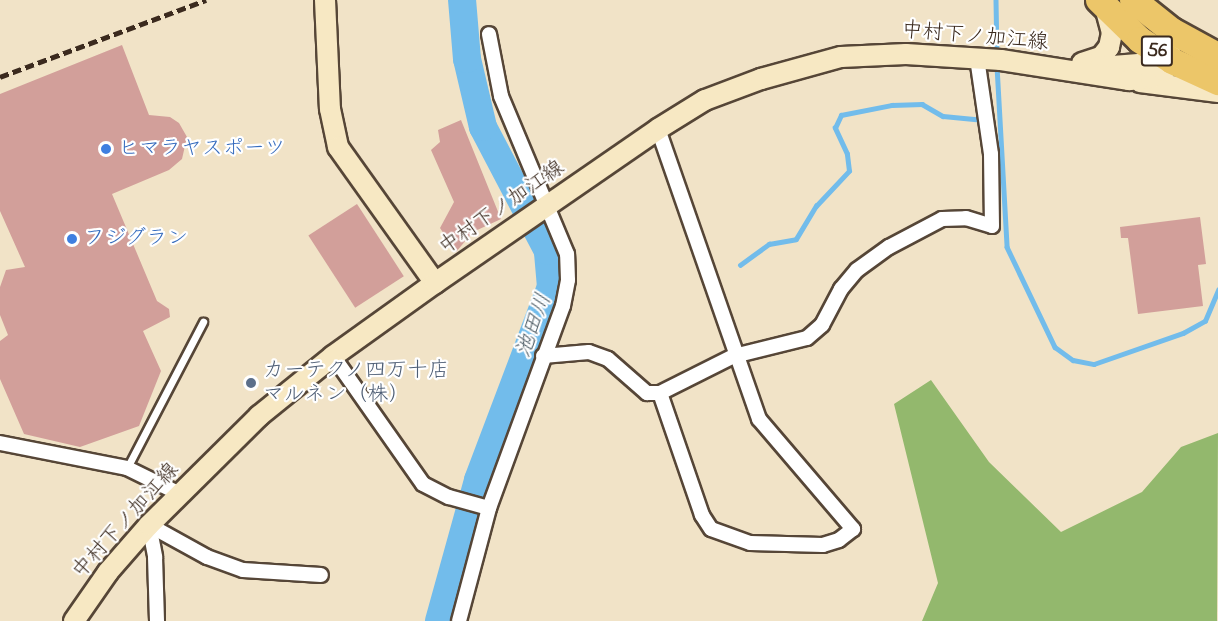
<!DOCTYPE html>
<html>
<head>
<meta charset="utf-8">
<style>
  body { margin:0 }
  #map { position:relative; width:1218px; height:621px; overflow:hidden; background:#f1e3c7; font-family:"Indie Flower","Klee One",sans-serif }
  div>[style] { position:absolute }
  .forest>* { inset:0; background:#93b86d }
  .stream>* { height:4.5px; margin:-2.25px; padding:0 2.25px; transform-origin:2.25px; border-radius:2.25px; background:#72bceb }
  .river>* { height:28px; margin:-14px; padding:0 14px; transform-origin:14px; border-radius:14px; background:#72bceb }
  .building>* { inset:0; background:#d29f9a; transform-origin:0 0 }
  .roads { filter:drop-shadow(2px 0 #564637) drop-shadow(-2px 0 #564637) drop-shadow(0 2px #564637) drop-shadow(0 -2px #564637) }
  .lane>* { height:7px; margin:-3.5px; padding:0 3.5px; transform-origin:3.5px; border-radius:3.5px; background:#fff }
  .street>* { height:14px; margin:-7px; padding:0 7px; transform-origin:7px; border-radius:7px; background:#fff }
  .secondary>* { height:20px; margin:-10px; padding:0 10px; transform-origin:10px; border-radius:10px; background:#f7e8c3 }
  .highway>* { height:26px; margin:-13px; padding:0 13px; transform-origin:13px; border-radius:13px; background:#ecc669 }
  .rail>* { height:4.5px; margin-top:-2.25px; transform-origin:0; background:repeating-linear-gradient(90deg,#3b2a1e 0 9px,transparent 0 13.5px) }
  .dots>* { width:16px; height:16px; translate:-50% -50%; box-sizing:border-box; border:3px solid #fff; border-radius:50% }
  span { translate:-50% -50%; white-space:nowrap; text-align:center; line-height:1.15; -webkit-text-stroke:4.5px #fff; paint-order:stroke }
  .shield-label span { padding:2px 4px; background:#fff; border:2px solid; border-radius:4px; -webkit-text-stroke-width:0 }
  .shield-label { font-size:20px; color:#3b2a1e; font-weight:700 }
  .street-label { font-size:21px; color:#3b2a1e }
  .shop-label { font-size:21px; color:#366cbe }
  .left { translate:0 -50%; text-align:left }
  .service-label { font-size:21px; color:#4e5e75 }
  .water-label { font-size:22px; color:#4e5d66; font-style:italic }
</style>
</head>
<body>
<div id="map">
  <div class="forest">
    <i style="clip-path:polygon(931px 380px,989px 462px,1061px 532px,1142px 492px,1181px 447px,1218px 433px,1217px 621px,922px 621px,938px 583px,894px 404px)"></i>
  </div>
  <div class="stream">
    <i style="left:996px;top:0;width:55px;rotate:89deg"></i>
    <i style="left:997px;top:66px;width:181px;rotate:86.8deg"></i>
    <i style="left:1007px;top:247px;width:111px;rotate:64.4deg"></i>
    <i style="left:1055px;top:347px;width:22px;rotate:36deg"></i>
    <i style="left:1073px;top:360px;width:21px;rotate:11deg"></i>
    <i style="left:1094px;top:364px;width:94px;rotate:-19.2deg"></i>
    <i style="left:1183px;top:333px;width:25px;rotate:-29deg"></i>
    <i style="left:1205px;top:321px;width:34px;rotate:-67deg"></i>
    <i style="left:740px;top:265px;width:36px;rotate:-36deg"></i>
    <i style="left:769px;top:244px;width:27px;rotate:-10deg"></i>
    <i style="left:796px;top:239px;width:39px;rotate:-59deg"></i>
    <i style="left:816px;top:206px;width:48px;rotate:-46.7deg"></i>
    <i style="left:849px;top:171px;width:17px;rotate:-97deg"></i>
    <i style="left:847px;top:154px;width:29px;rotate:-115deg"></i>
    <i style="left:835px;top:128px;width:14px;rotate:-65deg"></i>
    <i style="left:841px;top:115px;width:52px;rotate:-11.1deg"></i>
    <i style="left:892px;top:105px;width:30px;rotate:-2deg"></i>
    <i style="left:922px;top:104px;width:24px;rotate:30deg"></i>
    <i style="left:943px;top:116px;width:41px;rotate:5.6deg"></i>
  </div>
  <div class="river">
    <i style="left:439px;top:621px;width:146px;rotate:-74.5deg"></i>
    <i style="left:478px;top:480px;width:206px;rotate:-69.3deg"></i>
    <i style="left:551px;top:287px;width:36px;rotate:-95deg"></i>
    <i style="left:548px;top:251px;width:140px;rotate:-117.7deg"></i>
    <i style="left:483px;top:127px;width:70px;rotate:-103.2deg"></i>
    <i style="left:467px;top:59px;width:59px;rotate:-94.8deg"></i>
  </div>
  <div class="building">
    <i style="clip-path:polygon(122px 45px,149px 115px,170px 117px,179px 123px,187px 137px,182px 159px,169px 170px,112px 194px,157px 301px,169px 309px,170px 317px,143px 331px,161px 371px,139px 426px,80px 447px,24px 434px,0 379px,0 341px,8px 335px,0 315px,0 287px,6px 270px,25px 267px,0 211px,0 94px)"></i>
    <i style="clip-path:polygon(461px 120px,501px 219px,473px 232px,456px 252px,440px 228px,454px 202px,431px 150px,440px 142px,438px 130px)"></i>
    <i style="left:357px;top:204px;width:86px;height:58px;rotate:57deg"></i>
    <i style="clip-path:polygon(1200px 217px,1206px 264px,1198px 265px,1203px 306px,1138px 314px,1128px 238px,1121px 238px,1120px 227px)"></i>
  </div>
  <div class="roads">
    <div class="lane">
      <i style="left:127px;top:468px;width:165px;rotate:-62.5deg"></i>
    </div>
    <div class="street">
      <i style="left:658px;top:129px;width:307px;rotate:70.8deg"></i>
      <i style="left:759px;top:419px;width:145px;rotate:49.5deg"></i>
      <i style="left:853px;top:529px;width:18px;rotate:142deg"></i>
      <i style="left:839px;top:540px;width:17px;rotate:163deg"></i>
      <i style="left:823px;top:545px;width:73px;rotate:-178.4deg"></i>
      <i style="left:750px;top:543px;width:41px;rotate:-160.3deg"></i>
      <i style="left:711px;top:529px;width:17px;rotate:-123deg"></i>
      <i style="left:702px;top:515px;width:129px;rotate:-109deg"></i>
      <i style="left:333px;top:356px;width:156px;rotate:54.9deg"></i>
      <i style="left:423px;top:484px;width:29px;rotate:27deg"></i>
      <i style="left:449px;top:497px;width:41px;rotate:15.4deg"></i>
      <i style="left:543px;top:356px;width:46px;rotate:-5deg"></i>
      <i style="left:589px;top:352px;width:20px;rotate:20deg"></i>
      <i style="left:608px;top:359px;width:52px;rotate:41.1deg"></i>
      <i style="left:647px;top:393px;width:13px"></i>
      <i style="left:660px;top:393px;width:83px;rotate:-26.6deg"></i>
      <i style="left:734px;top:356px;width:75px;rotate:-13.9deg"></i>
      <i style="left:807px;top:338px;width:20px;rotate:-41deg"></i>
      <i style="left:822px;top:325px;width:41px;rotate:-62.2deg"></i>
      <i style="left:841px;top:289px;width:25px;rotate:-50deg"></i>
      <i style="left:857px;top:270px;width:39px;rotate:-36deg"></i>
      <i style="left:889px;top:247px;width:60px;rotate:-27.8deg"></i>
      <i style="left:942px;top:219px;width:24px;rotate:-2deg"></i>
      <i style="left:966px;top:218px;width:27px;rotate:17deg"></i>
      <i style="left:992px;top:226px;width:72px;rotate:-90.8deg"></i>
      <i style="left:991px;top:154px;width:97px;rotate:-98.3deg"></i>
      <i style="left:0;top:443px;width:129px;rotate:11.1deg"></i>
      <i style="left:127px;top:468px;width:59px;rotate:26.1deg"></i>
      <i style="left:149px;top:525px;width:66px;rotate:28.9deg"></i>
      <i style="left:207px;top:557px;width:38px;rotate:20deg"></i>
      <i style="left:243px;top:570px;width:78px;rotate:3.7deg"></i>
      <i style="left:149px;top:525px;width:33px;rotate:79deg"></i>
      <i style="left:155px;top:557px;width:64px;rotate:88.2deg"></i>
      <i style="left:459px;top:621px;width:117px;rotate:-75.1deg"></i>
      <i style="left:489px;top:508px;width:215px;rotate:-69.9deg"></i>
      <i style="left:563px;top:306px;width:26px;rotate:-79deg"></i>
      <i style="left:568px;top:280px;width:26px;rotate:-92deg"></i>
      <i style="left:567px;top:254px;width:171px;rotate:-112.7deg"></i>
      <i style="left:501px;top:96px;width:63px;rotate:-101deg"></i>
    </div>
    <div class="secondary">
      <i style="left:325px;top:0;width:109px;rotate:87.4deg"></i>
      <i style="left:330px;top:109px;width:39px;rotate:78deg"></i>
      <i style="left:338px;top:147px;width:167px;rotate:54.5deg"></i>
      <i style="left:1082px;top:63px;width:20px;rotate:-18deg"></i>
      <i style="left:1101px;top:57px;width:13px;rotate:-51deg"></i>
      <i style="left:1109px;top:47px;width:14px;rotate:-78deg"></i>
      <i style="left:1112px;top:33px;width:28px;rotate:-105deg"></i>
      <i style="left:1100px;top:67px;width:64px;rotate:-4.5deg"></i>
      <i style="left:1140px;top:82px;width:79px;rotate:7.3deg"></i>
      <i style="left:74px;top:621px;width:60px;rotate:-55.2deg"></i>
      <i style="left:108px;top:572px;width:62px;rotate:-48.9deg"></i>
      <i style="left:149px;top:525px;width:155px;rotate:-44.7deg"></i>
      <i style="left:259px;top:416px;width:95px;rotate:-39deg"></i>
      <i style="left:333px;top:356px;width:125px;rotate:-35.6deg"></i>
      <i style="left:435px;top:283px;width:271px;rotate:-34.6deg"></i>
      <i style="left:658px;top:129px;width:55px;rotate:-31.7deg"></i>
      <i style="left:705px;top:100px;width:60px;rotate:-20.6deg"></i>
      <i style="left:761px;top:79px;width:83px;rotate:-15.4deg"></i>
      <i style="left:841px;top:57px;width:65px;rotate:-2.6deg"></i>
      <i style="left:906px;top:54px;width:95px;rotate:3.6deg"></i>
      <i style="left:1001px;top:60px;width:130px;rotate:8.9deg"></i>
      <i style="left:1129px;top:80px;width:22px;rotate:-5deg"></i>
      <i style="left:1151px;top:78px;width:15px;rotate:-28deg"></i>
      <i style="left:1164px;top:71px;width:13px;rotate:-51deg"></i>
      <i style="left:1172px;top:61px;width:14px;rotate:-102deg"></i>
    </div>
    <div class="highway">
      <i style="left:1099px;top:0;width:57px;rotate:44.3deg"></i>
      <i style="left:1140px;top:40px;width:38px;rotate:33deg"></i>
      <i style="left:1172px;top:61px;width:51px;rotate:24.5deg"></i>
      <i style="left:1133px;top:0;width:50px;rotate:38.5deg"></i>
      <i style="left:1172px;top:31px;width:52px;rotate:28.5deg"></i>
    </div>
  </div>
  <div class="rail">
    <i style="left:0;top:77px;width:220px;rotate:-20.5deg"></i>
  </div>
  <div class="dots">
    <i style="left:106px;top:149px;background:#3f7fe0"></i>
    <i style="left:72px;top:239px;background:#3f7fe0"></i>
    <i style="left:251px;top:383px;background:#5c6f8a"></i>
  </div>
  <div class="shield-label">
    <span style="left:1157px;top:51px">56</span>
  </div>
  <div class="street-label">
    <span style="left:975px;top:37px;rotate:5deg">中村下ノ加江線</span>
    <span style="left:502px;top:208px;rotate:-35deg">中村下ノ加江線</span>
    <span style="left:126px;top:521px;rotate:-48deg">中村下ノ加江線</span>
  </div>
  <div class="shop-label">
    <span class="left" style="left:118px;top:149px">ヒマラヤスポーツ</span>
    <span class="left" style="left:84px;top:239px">フジグラン</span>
  </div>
  <div class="service-label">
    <span class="left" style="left:263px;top:383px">カーテクノ四万十店<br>マルネン（株）</span>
  </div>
  <div class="water-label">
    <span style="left:535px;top:326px;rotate:-70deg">池田川</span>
  </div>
</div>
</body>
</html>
